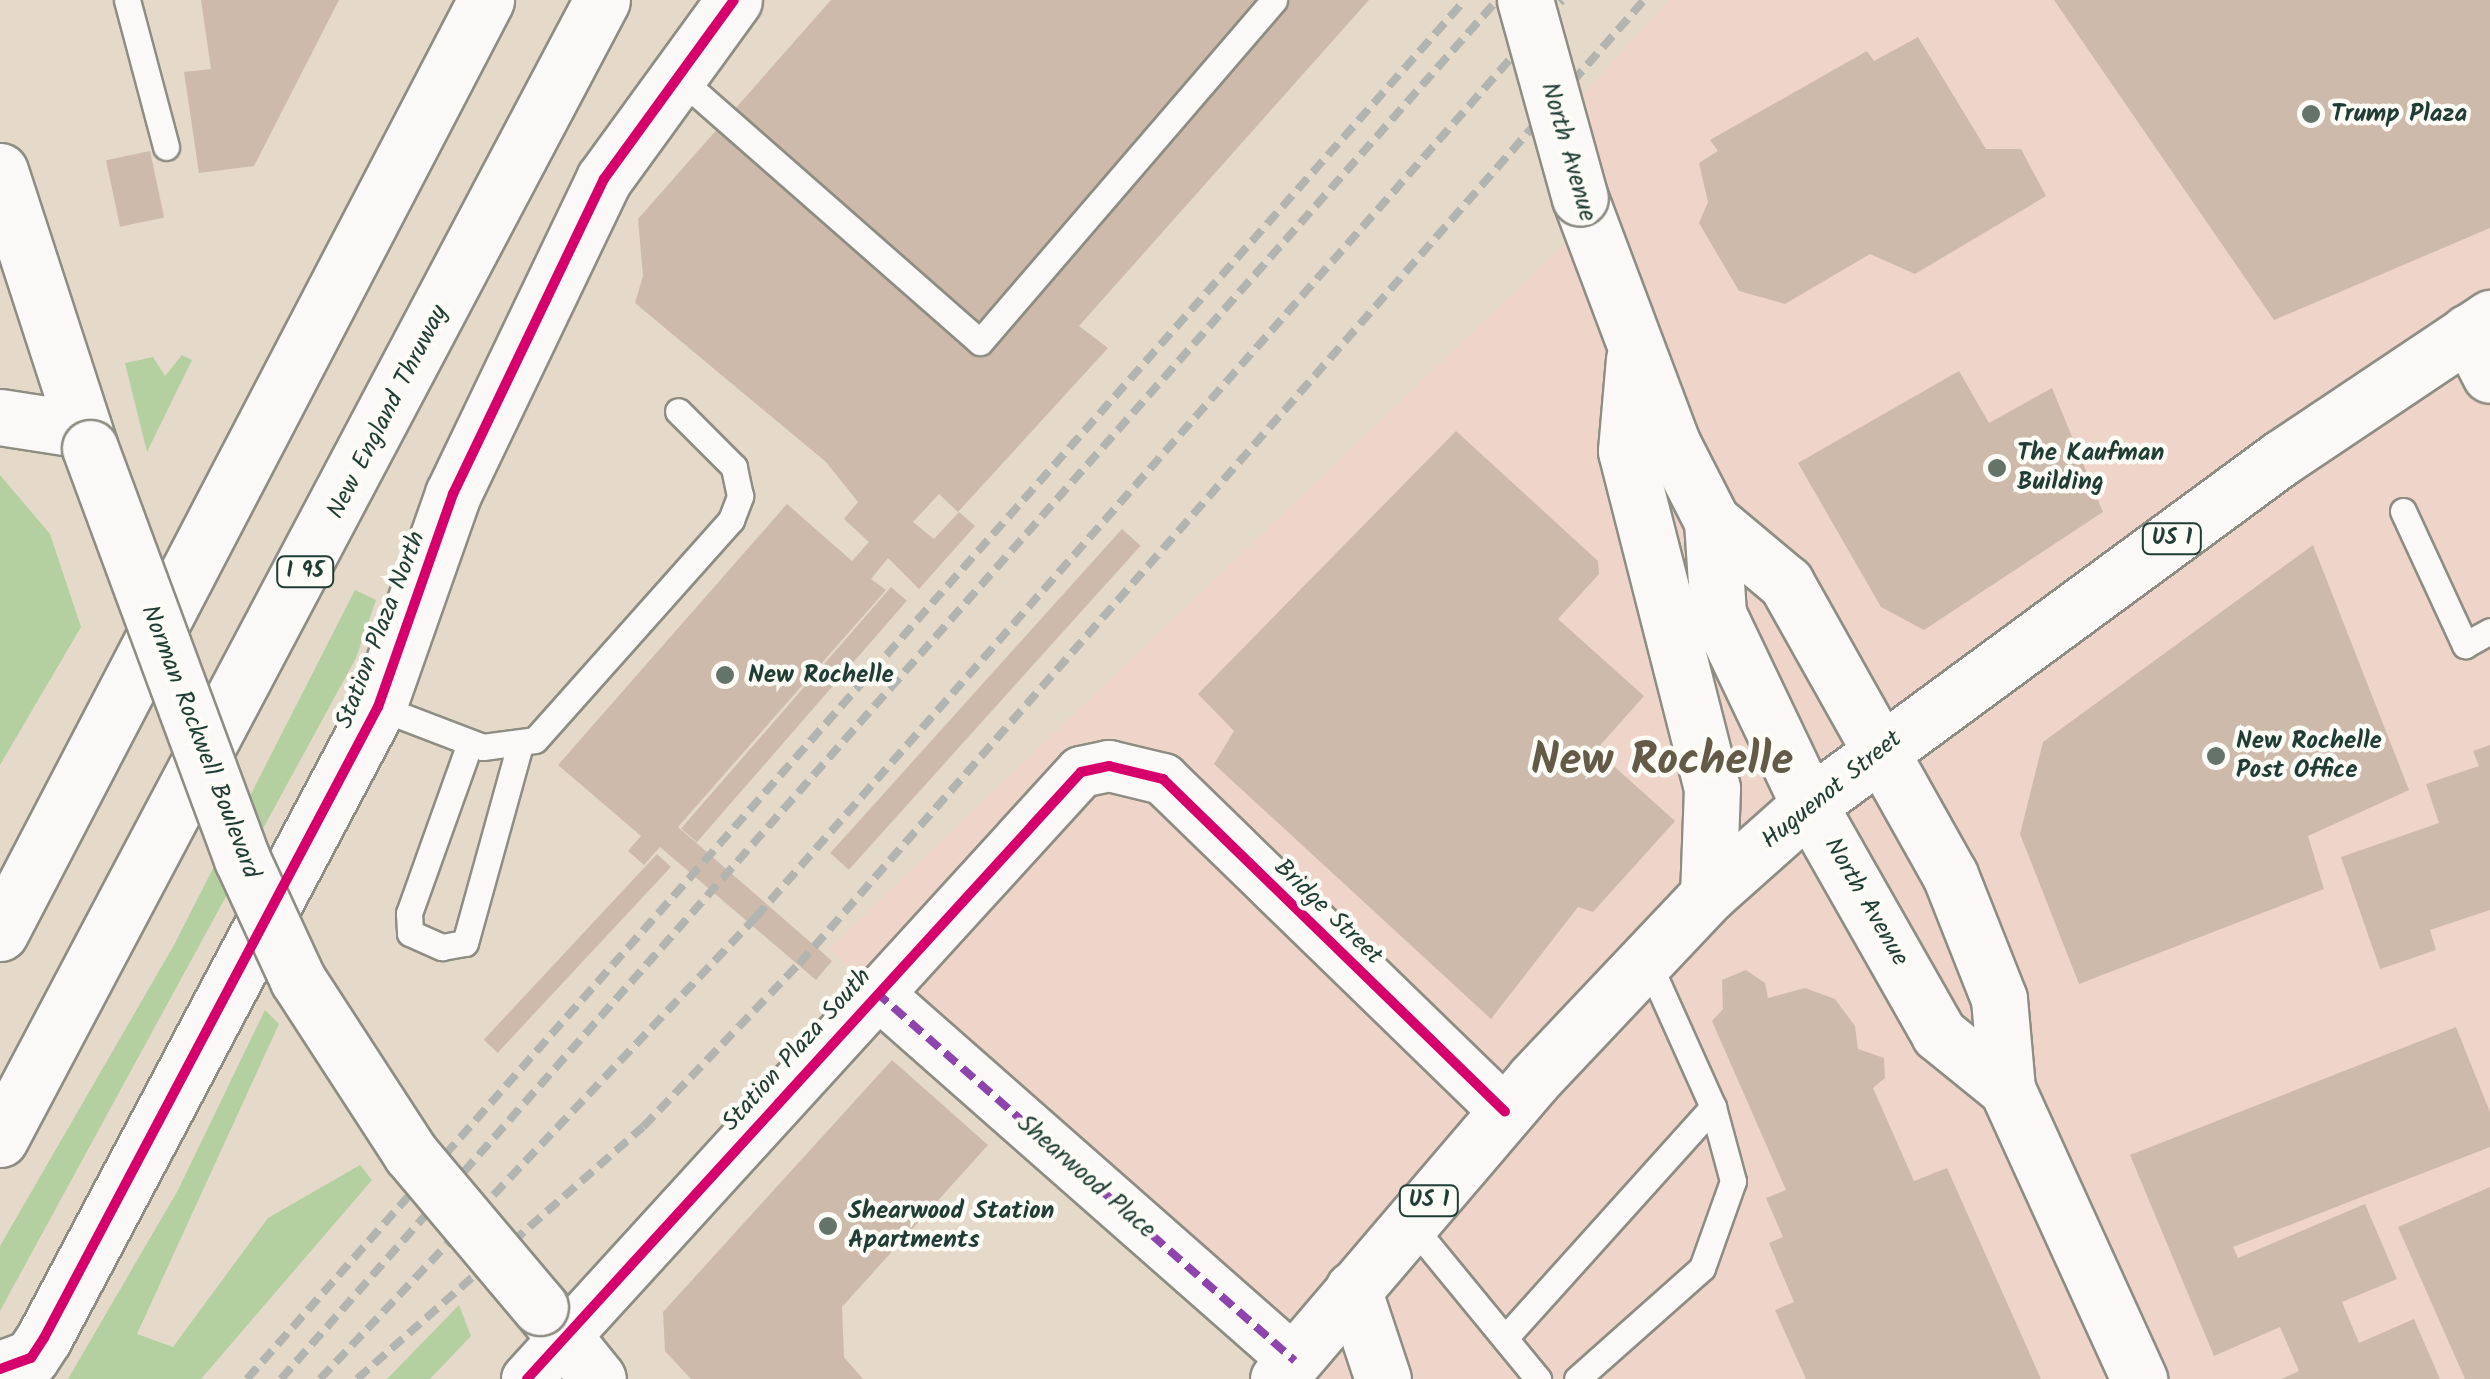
<!DOCTYPE html>
<html>
<head>
<meta charset="utf-8">
<style>
  body { margin:0 }
  #map { position:relative; width:2490px; height:1379px; overflow:hidden; background:#e5d9c9; font-family:Kalam,sans-serif }
  div>[style] { position:absolute }
  .built>* { inset:0; background:#efd4ca }
  .green>* { inset:0; background:#b4d0a0 }
  .building>* { inset:0; background:#cebaab; transform-origin:0 0 }
  .roads { filter:drop-shadow(2px 0 #8e8d83) drop-shadow(-2px 0 #8e8d83) drop-shadow(0 2px #8e8d83) drop-shadow(0 -2px #8e8d83) }
  .service>* { height:25px; margin:-12.5px; padding:0 12.5px; transform-origin:12.5px; border-radius:12.5px; background:#fbf9f7 }
  .minor>* { height:50px; margin:-25px; padding:0 25px; transform-origin:25px; border-radius:25px; background:#fbf9f7 }
  .tertiary>* { height:55px; margin:-27.5px; padding:0 27.5px; transform-origin:27.5px; border-radius:27.5px; background:#fbf9f7 }
  .secondary>* { height:55px; margin:-27.5px; padding:0 27.5px; transform-origin:27.5px; border-radius:27.5px; background:#fbf9f7 }
  .primary>* { height:55px; margin:-27.5px; padding:0 27.5px; transform-origin:27.5px; border-radius:27.5px; background:#fbf9f7 }
  .motorway>* { height:55px; margin:-27.5px; padding:0 27.5px; transform-origin:27.5px; border-radius:27.5px; background:#fbf9f7 }
  .rail>* { height:8px; margin-top:-4px; transform-origin:0; background:repeating-linear-gradient(90deg,#b2b4b0 0 15px,transparent 0 23px) }
  .bridges { filter:drop-shadow(2px 0 #8e8d83) drop-shadow(-2px 0 #8e8d83) drop-shadow(0 2px #8e8d83) drop-shadow(0 -2px #8e8d83) }
  .secondary-bridge>* { height:55px; margin:-27.5px; padding:0 27.5px; transform-origin:27.5px; border-radius:27.5px; background:#fbf9f7 }
  .primary-bridge>* { height:55px; margin:-27.5px; padding:0 27.5px; transform-origin:27.5px; border-radius:27.5px; background:#fbf9f7 }
  .quiet>* { height:8px; margin-top:-4px; transform-origin:0; background:repeating-linear-gradient(90deg,#8e44ad 0 15px,transparent 0 23px) }
  .cycleway>* { height:10px; margin:-5px; padding:0 5px; transform-origin:5px; border-radius:5px; background:#d6006c }
  .dots>* { width:28px; height:28px; translate:-50% -50%; box-sizing:border-box; border:5px solid #fdfcf7; border-radius:50% }
  span { translate:-50% -50%; white-space:nowrap; text-align:center; line-height:1.15; -webkit-text-stroke:9px #fdfcf7; paint-order:stroke }
  .shield-label span { padding:2px 8px; background:#fdfcf7; border:2px solid; border-radius:8px; -webkit-text-stroke-width:0 }
  .shield-label { font-size:22px; color:#1f3d34; font-weight:700 }
  .poi-label { font-size:25px; color:#1f3d34; font-weight:700 }
  .left { translate:0 -50%; text-align:left }
  .street-label { font-size:25px; color:#1f3d34 }
  .town-label { font-size:45px; color:#635b48; font-weight:700 }
</style>
</head>
<body>
<div id="map">
  <div class="built">
    <i style="clip-path:polygon(1669px 0,2490px 0,2490px 1379px,1299px 1379px,1309px 1367px,829px 949px,1598px 212px,1573px 106px)"></i>
  </div>
  <div class="green">
    <i style="clip-path:polygon(182px 355px,192px 360px,147px 452px,125px 363px,153px 357px,165px 376px)"></i>
    <i style="clip-path:polygon(0 475px,50px 534px,81px 627px,0 765px)"></i>
    <i style="clip-path:polygon(355px 590px,376px 600px,356px 658px,0 1311px,0 1246px,174px 945px)"></i>
    <i style="clip-path:polygon(265px 1010px,279px 1024px,137px 1334px,173px 1347px,268px 1218px,360px 1165px,372px 1180px,201px 1379px,68px 1379px,178px 1190px)"></i>
    <i style="clip-path:polygon(459px 1305px,471px 1336px,430px 1379px,387px 1379px)"></i>
  </div>
  <div class="building">
    <i style="clip-path:polygon(201px 0,339px 0,254px 166px,199px 173px,184px 72px,211px 69px)"></i>
    <i style="clip-path:polygon(831px 0,1369px 0,1079px 326px,1108px 348px,958px 512px,939px 494px,913px 522px,934px 539px,959px 512px,975px 526px,919px 589px,888px 558px,871px 579px,886px 590px,678px 827px,832px 961px,816px 980px,660px 847px,644px 865px,628px 851px,641px 836px,558px 765px,787px 504px,852px 561px,869px 542px,844px 519px,858px 502px,826px 462px,635px 303px,643px 276px,638px 219px)"></i>
    <i style="clip-path:polygon(2054px 0,2490px 0,2490px 228px,2274px 320px)"></i>
    <i style="clip-path:polygon(1918px 37px,1986px 149px,2021px 149px,2046px 196px,1915px 274px,1870px 254px,1785px 304px,1739px 291px,1699px 223px,1708px 202px,1699px 163px,1718px 151px,1710px 140px,1867px 51px,1874px 61px)"></i>
    <i style="left:150px;top:151px;width:68px;height:45px;rotate:78deg"></i>
    <i style="clip-path:polygon(1959px 371px,1989px 423px,2052px 388px,2103px 512px,1924px 630px,1881px 607px,1798px 463px)"></i>
    <i style="clip-path:polygon(1456px 431px,1598px 561px,1599px 574px,1558px 619px,1644px 696px,1596px 750px,1675px 821px,1593px 912px,1578px 907px,1491px 1019px,1214px 764px,1234px 731px,1198px 694px)"></i>
    <i style="left:1122px;top:529px;width:25px;height:436px;rotate:42deg"></i>
    <i style="clip-path:polygon(2313px 545px,2409px 790px,2308px 836px,2324px 889px,2079px 984px,2020px 834px,2043px 742px)"></i>
    <i style="left:891px;top:587px;width:21px;height:320px;rotate:41deg"></i>
    <i style="clip-path:polygon(2490px 745px,2490px 910px,2430px 930px,2436px 950px,2380px 969px,2341px 857px,2439px 823px,2426px 784px,2479px 766px,2473px 751px)"></i>
    <i style="left:657px;top:854px;width:19px;height:254px;rotate:43deg"></i>
    <i style="clip-path:polygon(1746px 970px,1765px 983px,1768px 998px,1805px 988px,1835px 999px,1855px 1026px,1858px 1049px,1884px 1058px,1885px 1078px,1873px 1088px,1914px 1181px,1947px 1168px,2041px 1379px,1806px 1379px,1775px 1310px,1794px 1302px,1769px 1243px,1783px 1237px,1766px 1198px,1786px 1190px,1712px 1021px,1723px 1009px,1722px 980px)"></i>
    <i style="clip-path:polygon(2456px 1027px,2490px 1112px,2490px 1147px,2233px 1247px,2238px 1258px,2365px 1204px,2397px 1279px,2342px 1302px,2359px 1343px,2414px 1319px,2440px 1379px,2281px 1379px,2299px 1371px,2280px 1327px,2214px 1356px,2130px 1155px)"></i>
    <i style="clip-path:polygon(892px 1060px,988px 1145px,842px 1307px,844px 1357px,863px 1379px,691px 1379px,665px 1351px,663px 1312px)"></i>
    <i style="clip-path:polygon(2490px 1187px,2490px 1379px,2465px 1379px,2398px 1227px)"></i>
  </div>
  <div class="roads">
    <div class="service">
      <i style="left:127px;top:0;width:152px;rotate:75.1deg"></i>
      <i style="left:677px;top:76px;width:403px;rotate:41.3deg"></i>
      <i style="left:980px;top:342px;width:451px;rotate:-49.3deg"></i>
      <i style="left:2403px;top:511px;width:148px;rotate:65.2deg"></i>
      <i style="left:2465px;top:645px;width:29px;rotate:-29deg"></i>
      <i style="left:378px;top:707px;width:112px;rotate:20.9deg"></i>
      <i style="left:483px;top:747px;width:52px;rotate:-7.7deg"></i>
      <i style="left:535px;top:740px;width:295px;rotate:-48.3deg"></i>
      <i style="left:731px;top:520px;width:26px;rotate:-69deg"></i>
      <i style="left:740px;top:496px;width:30px;rotate:-102deg"></i>
      <i style="left:734px;top:467px;width:79px;rotate:-135deg"></i>
      <i style="left:470px;top:743px;width:181px;rotate:109.7deg"></i>
      <i style="left:409px;top:913px;width:20px;rotate:87deg"></i>
      <i style="left:410px;top:933px;width:35px;rotate:24deg"></i>
      <i style="left:442px;top:947px;width:23px;rotate:-10deg"></i>
      <i style="left:465px;top:943px;width:205px;rotate:-74.5deg"></i>
      <i style="left:1410px;top:1223px;width:202px;rotate:50.6deg"></i>
      <i style="left:1505px;top:1338px;width:311px;rotate:-48deg"></i>
      <i style="left:1577px;top:1379px;width:167px;rotate:-41.6deg"></i>
      <i style="left:1702px;top:1268px;width:92px;rotate:-70.4deg"></i>
      <i style="left:1733px;top:1181px;width:77px;rotate:-105.1deg"></i>
      <i style="left:1713px;top:1107px;width:161px;rotate:-114.2deg"></i>
    </div>
    <div class="minor">
      <i style="left:876px;top:992px;width:558px;rotate:41.37deg"></i>
      <i style="left:527px;top:1379px;width:822px;rotate:-47.61deg"></i>
      <i style="left:1081px;top:772px;width:29px;rotate:-12deg"></i>
      <i style="left:1109px;top:766px;width:56px;rotate:13.5deg"></i>
      <i style="left:1163px;top:779px;width:477px;rotate:44.2deg"></i>
    </div>
    <div class="tertiary">
      <i style="left:2468px;top:332px;width:48px;rotate:62.9deg"></i>
      <i style="left:1353px;top:1289px;width:95px;rotate:71.6deg"></i>
      <i style="left:0;top:1369px;width:33px;rotate:-20deg"></i>
      <i style="left:31px;top:1358px;width:24px;rotate:-57deg"></i>
      <i style="left:44px;top:1338px;width:714px;rotate:-62.11deg"></i>
      <i style="left:378px;top:707px;width:226px;rotate:-70.6deg"></i>
      <i style="left:453px;top:494px;width:349px;rotate:-64.4deg"></i>
      <i style="left:604px;top:179px;width:221px;rotate:-54deg"></i>
    </div>
    <div class="secondary">
      <i style="left:0;top:171px;width:291px;rotate:72deg"></i>
      <i style="left:0;top:417px;width:85px;rotate:8.8deg"></i>
      <i style="left:540px;top:1307px;width:92px;rotate:51.1deg"></i>
    </div>
    <div class="primary">
      <i style="left:1580px;top:198px;width:262px;rotate:69.4deg"></i>
      <i style="left:1672px;top:443px;width:88px;rotate:62.9deg"></i>
      <i style="left:1712px;top:521px;width:97px;rotate:40deg"></i>
      <i style="left:1786px;top:583px;width:335px;rotate:60.7deg"></i>
      <i style="left:1950px;top:875px;width:133px;rotate:68.4deg"></i>
      <i style="left:1999px;top:999px;width:90px;rotate:84.9deg"></i>
      <i style="left:2007px;top:1089px;width:319px;rotate:65.5deg"></i>
      <i style="left:1634px;top:359px;width:92px;rotate:95deg"></i>
      <i style="left:1626px;top:451px;width:348px;rotate:75.7deg"></i>
      <i style="left:1712px;top:788px;width:107px;rotate:92.1deg"></i>
      <i style="left:1712px;top:521px;width:93px;rotate:86.3deg"></i>
      <i style="left:1718px;top:614px;width:212px;rotate:64.5deg"></i>
      <i style="left:1809px;top:805px;width:263px;rotate:60.4deg"></i>
      <i style="left:1939px;top:1034px;width:87px;rotate:39deg"></i>
      <i style="left:1278px;top:1379px;width:394px;rotate:-49.5deg"></i>
      <i style="left:1534px;top:1079px;width:253px;rotate:-46.6deg"></i>
      <i style="left:1708px;top:895px;width:135px;rotate:-41.7deg"></i>
      <i style="left:1809px;top:805px;width:586px;rotate:-36.32deg"></i>
      <i style="left:2281px;top:458px;width:252px;rotate:-33.8deg"></i>
    </div>
    <div class="motorway">
      <i style="left:0;top:933px;width:1052px;rotate:-62.48deg"></i>
      <i style="left:0;top:1139px;width:1288px;rotate:-62.14deg"></i>
    </div>
  </div>
  <div class="rail">
    <i style="left:247px;top:1379px;width:1840px;rotate:-48.55deg"></i>
    <i style="left:281px;top:1379px;width:1839px;rotate:-48.59deg"></i>
    <i style="left:320px;top:1379px;width:634px;rotate:-46.66deg"></i>
    <i style="left:755px;top:918px;width:1222px;rotate:-48.68deg"></i>
    <i style="left:357px;top:1379px;width:381px;rotate:-41.4deg"></i>
    <i style="left:643px;top:1127px;width:226px;rotate:-46.3deg"></i>
    <i style="left:799px;top:964px;width:1282px;rotate:-48.76deg"></i>
  </div>
  <div class="bridges">
    <div class="secondary-bridge">
      <i style="left:90px;top:448px;width:438px;rotate:69.7deg"></i>
      <i style="left:242px;top:859px;width:133px;rotate:65.2deg"></i>
      <i style="left:298px;top:980px;width:207px;rotate:57deg"></i>
      <i style="left:411px;top:1154px;width:200px;rotate:49.9deg"></i>
    </div>
    <div class="primary-bridge">
      <i style="left:1525px;top:0;width:205px;rotate:74.5deg"></i>
    </div>
  </div>
  <div class="quiet">
    <i style="left:876px;top:992px;width:558px;rotate:41.37deg"></i>
  </div>
  <div class="cycleway">
    <i style="left:0;top:1369px;width:33px;rotate:-20deg"></i>
    <i style="left:31px;top:1358px;width:24px;rotate:-57deg"></i>
    <i style="left:44px;top:1338px;width:714px;rotate:-62.11deg"></i>
    <i style="left:378px;top:707px;width:226px;rotate:-70.6deg"></i>
    <i style="left:453px;top:494px;width:349px;rotate:-64.4deg"></i>
    <i style="left:604px;top:179px;width:221px;rotate:-54deg"></i>
    <i style="left:527px;top:1379px;width:822px;rotate:-47.61deg"></i>
    <i style="left:1081px;top:772px;width:29px;rotate:-12deg"></i>
    <i style="left:1109px;top:766px;width:56px;rotate:13.5deg"></i>
    <i style="left:1163px;top:779px;width:477px;rotate:44.2deg"></i>
  </div>
  <div class="dots">
    <i style="left:2311px;top:114px;background:#647468"></i>
    <i style="left:1997px;top:468px;background:#647468"></i>
    <i style="left:725px;top:675px;background:#647468"></i>
    <i style="left:2216px;top:756px;background:#647468"></i>
    <i style="left:828px;top:1226px;background:#647468"></i>
  </div>
  <div class="shield-label">
    <span style="left:2172px;top:539px">US 1</span>
    <span style="left:305px;top:572px">I 95</span>
    <span style="left:1429px;top:1201px">US 1</span>
  </div>
  <div class="poi-label">
    <span class="left" style="left:2331px;top:114px">Trump Plaza</span>
    <span class="left" style="left:2017px;top:468px">The Kaufman<br>Building</span>
    <span class="left" style="left:748px;top:675px">New Rochelle</span>
    <span class="left" style="left:2236px;top:756px">New Rochelle<br>Post Office</span>
    <span class="left" style="left:848px;top:1226px">Shearwood Station<br>Apartments</span>
  </div>
  <div class="street-label">
    <span style="left:1568px;top:152px;rotate:74deg">North Avenue</span>
    <span style="left:388px;top:412px;rotate:-63deg">New England Thruway</span>
    <span style="left:381px;top:630px;rotate:-69deg">Station Plaza North</span>
    <span style="left:200px;top:742px;rotate:69deg">Norman Rockwell Boulevard</span>
    <span style="left:1832px;top:790px;rotate:-39deg">Huguenot Street</span>
    <span style="left:1866px;top:902px;rotate:60deg">North Avenue</span>
    <span style="left:1328px;top:912px;rotate:44deg">Bridge Street</span>
    <span style="left:797px;top:1050px;rotate:-48deg">Station Plaza South</span>
    <span style="left:1086px;top:1177px;rotate:41deg">Shearwood Place</span>
  </div>
  <div class="town-label">
    <span style="left:1662px;top:763px">New Rochelle</span>
  </div>
</div>
</body>
</html>
